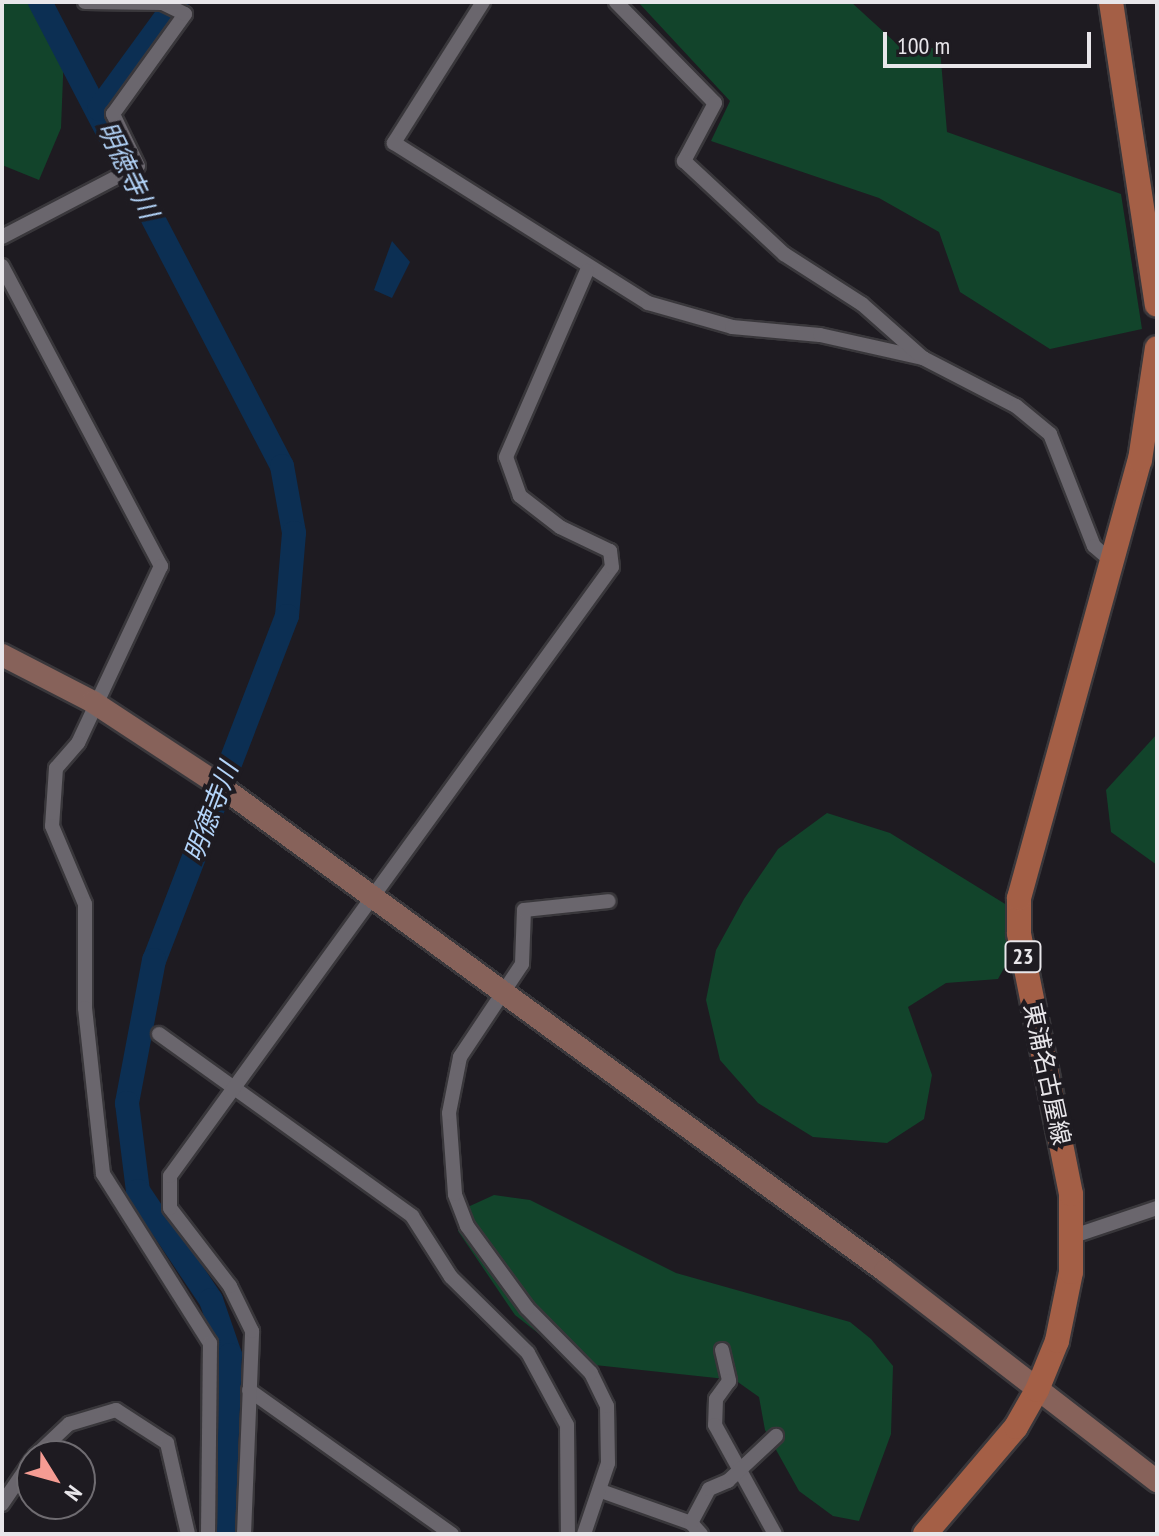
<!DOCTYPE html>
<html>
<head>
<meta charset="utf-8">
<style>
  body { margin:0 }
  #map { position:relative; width:1159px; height:1536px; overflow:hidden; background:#1e1b21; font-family:"PT Sans Narrow","Noto Sans JP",sans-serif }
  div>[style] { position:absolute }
  .green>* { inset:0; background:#12442b }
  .water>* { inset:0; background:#0c2f53 }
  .river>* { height:24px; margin:-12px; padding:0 12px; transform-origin:12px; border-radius:12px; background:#0c2f53 }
  .roads { filter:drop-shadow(2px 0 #39373b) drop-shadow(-2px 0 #39373b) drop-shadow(0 2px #39373b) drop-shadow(0 -2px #39373b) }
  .street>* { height:14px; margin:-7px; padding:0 7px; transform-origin:7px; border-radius:7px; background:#6a666d }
  .secondary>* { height:22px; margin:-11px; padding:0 11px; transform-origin:11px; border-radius:11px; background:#87625a }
  .primary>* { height:24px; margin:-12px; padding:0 12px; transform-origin:12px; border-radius:12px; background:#a45f46 }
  span { translate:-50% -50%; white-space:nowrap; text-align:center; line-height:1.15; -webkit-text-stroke:8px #1e1b21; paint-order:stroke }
  .shield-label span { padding:2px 6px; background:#1e1b21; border:2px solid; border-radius:6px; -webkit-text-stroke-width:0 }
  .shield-label { font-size:22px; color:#e8e6ea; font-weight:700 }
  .street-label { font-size:24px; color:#e8e6ea }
  .water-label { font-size:26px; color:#b3d4f9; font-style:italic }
  .frame { position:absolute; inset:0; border:4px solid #e8e6ea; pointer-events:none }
  .north { position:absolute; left:16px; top:1440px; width:80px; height:80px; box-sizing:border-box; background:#1e1b21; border:2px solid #6f6c71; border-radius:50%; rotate:127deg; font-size:22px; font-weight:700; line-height:32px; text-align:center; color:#e8e6ea }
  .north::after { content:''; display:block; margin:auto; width:28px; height:36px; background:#f59c93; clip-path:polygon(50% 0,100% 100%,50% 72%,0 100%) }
  .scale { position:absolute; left:883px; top:32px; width:208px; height:36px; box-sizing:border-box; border:4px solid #e8e6ea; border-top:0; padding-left:10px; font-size:24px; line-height:28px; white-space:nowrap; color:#e8e6ea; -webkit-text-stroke:6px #1e1b21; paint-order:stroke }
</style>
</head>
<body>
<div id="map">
  <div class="green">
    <i style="clip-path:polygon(2px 2px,50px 2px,64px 52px,61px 128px,39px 180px,2px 165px)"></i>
    <i style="clip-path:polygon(638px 2px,851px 2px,897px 44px,940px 49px,947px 132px,1121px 194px,1142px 329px,1050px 349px,960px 292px,939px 232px,879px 198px,711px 141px,730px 101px)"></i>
    <i style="clip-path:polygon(1157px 734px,1157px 865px,1111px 832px,1106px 790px)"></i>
    <i style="clip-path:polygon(827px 813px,890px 833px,1010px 907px,1014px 950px,998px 979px,946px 983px,908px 1007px,932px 1075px,924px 1119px,887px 1143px,813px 1137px,758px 1103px,720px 1060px,706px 1000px,716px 950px,744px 899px,778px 849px)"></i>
    <i style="clip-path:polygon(494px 1195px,530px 1200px,676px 1273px,850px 1322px,871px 1339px,893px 1366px,891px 1434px,859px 1521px,833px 1516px,799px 1491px,765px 1430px,759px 1397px,735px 1380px,576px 1363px,515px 1315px,458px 1231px,459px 1211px)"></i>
  </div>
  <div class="water">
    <i style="clip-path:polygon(392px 241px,410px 262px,392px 298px,374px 290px)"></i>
  </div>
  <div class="river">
    <i style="left:40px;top:2px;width:523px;rotate:62.46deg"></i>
    <i style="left:282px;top:466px;width:68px;rotate:79.8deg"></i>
    <i style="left:294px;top:533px;width:83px;rotate:94.8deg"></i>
    <i style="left:287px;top:616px;width:369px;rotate:111.1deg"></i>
    <i style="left:154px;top:960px;width:146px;rotate:100.7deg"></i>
    <i style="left:127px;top:1103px;width:89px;rotate:82.9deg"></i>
    <i style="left:138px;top:1191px;width:131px;rotate:56.2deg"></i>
    <i style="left:211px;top:1300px;width:58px;rotate:70.9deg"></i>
    <i style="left:230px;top:1355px;width:179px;rotate:92.2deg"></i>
    <i style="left:99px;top:109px;width:132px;rotate:-53.9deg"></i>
  </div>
  <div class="roads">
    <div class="street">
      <i style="left:483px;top:2px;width:167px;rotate:122.3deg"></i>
      <i style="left:394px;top:143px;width:300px;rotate:32.2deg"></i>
      <i style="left:648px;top:303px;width:87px;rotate:15.9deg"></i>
      <i style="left:732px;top:327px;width:88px;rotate:5.2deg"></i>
      <i style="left:820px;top:335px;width:106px;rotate:12.6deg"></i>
      <i style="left:923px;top:358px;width:105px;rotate:27.3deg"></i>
      <i style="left:1016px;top:406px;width:44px;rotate:39.5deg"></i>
      <i style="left:1050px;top:434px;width:120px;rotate:68.6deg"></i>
      <i style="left:1094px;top:546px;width:23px;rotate:41deg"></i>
      <i style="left:616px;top:2px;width:141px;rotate:45.6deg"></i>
      <i style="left:715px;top:103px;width:66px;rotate:118.1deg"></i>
      <i style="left:684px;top:161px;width:137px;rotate:42.9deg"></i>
      <i style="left:784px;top:254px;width:93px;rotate:32.7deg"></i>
      <i style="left:862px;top:304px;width:81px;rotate:41.5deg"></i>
      <i style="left:2px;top:237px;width:153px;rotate:-27.6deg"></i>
      <i style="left:138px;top:166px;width:58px;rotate:-115.7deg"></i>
      <i style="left:113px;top:114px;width:123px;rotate:-54.2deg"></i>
      <i style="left:185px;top:14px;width:25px;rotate:-154deg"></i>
      <i style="left:162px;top:3px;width:77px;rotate:-179.3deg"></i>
      <i style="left:2px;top:266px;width:340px;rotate:62.1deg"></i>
      <i style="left:161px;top:566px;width:195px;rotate:115.1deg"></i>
      <i style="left:78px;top:743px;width:33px;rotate:131deg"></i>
      <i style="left:56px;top:768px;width:58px;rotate:93.9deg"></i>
      <i style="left:52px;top:826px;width:85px;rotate:67.1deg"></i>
      <i style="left:85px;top:904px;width:104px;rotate:90deg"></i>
      <i style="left:85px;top:1008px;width:167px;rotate:83.8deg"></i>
      <i style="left:103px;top:1174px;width:200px;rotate:57.7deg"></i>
      <i style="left:210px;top:1343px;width:191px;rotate:90.6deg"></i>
      <i style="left:159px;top:1034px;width:312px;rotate:35.7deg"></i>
      <i style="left:412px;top:1216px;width:72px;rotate:57.4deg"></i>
      <i style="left:451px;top:1277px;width:108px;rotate:44.6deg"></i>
      <i style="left:528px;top:1353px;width:82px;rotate:61.6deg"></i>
      <i style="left:567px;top:1425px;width:109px;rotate:89.5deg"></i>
      <i style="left:1074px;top:1236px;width:88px;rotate:-18.6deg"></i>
      <i style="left:722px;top:1350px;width:32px;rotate:77deg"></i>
      <i style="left:729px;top:1381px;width:22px;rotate:126deg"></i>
      <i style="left:716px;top:1399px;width:26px;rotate:92deg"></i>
      <i style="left:715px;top:1425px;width:124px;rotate:61.2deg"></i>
      <i style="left:249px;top:1390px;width:249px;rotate:35.4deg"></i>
      <i style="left:35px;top:1456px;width:47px;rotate:-43.3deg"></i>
      <i style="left:69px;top:1424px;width:49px;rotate:-16.6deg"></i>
      <i style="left:116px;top:1410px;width:61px;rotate:32.9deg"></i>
      <i style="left:167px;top:1443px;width:93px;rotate:77deg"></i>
      <i style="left:601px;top:1491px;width:96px;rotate:19.6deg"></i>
      <i style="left:691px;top:1523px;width:15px;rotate:48deg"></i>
      <i style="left:2px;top:1504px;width:53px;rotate:-55.7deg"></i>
      <i style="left:691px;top:1523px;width:38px;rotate:-62deg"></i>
      <i style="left:709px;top:1489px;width:21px;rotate:-23deg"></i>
      <i style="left:728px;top:1481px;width:66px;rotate:-43.2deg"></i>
      <i style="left:244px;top:1534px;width:203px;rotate:-87.7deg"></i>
      <i style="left:252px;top:1331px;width:50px;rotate:-116.1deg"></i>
      <i style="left:230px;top:1286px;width:98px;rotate:-127.6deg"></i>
      <i style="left:170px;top:1208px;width:32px;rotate:-90deg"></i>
      <i style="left:170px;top:1176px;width:752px;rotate:-54.03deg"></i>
      <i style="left:612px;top:567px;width:16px;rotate:-97deg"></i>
      <i style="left:610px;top:551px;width:55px;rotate:-154.4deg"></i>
      <i style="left:560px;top:527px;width:51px;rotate:-142.2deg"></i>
      <i style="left:520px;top:496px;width:41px;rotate:-109.7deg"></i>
      <i style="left:506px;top:457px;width:203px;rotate:-66.5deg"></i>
      <i style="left:584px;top:1534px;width:75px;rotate:-71.3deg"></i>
      <i style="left:608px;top:1463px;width:57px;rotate:-91deg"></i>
      <i style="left:607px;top:1406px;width:37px;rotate:-116deg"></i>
      <i style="left:591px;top:1373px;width:91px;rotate:-134.6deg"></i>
      <i style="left:527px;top:1308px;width:102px;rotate:-126.2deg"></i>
      <i style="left:467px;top:1226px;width:34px;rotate:-111deg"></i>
      <i style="left:455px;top:1194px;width:81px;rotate:-94.2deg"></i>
      <i style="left:449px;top:1113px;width:57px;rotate:-78.9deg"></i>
      <i style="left:460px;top:1057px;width:112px;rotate:-56.3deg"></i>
      <i style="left:522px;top:964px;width:54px;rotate:-87.9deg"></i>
      <i style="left:524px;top:910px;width:85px;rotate:-6deg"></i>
    </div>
    <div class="secondary">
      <i style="left:2px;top:655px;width:102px;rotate:27.3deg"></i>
      <i style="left:93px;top:702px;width:146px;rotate:33.3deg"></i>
      <i style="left:215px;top:782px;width:829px;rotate:36.12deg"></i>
      <i style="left:885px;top:1271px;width:344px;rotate:37.7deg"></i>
    </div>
    <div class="primary">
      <i style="left:1111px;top:2px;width:306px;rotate:81.4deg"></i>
      <i style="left:925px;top:1534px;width:140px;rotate:-49.6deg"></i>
      <i style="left:1016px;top:1427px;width:43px;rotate:-60.4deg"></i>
      <i style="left:1037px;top:1390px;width:53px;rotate:-67.8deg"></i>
      <i style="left:1057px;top:1341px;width:70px;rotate:-78.5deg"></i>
      <i style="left:1071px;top:1272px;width:78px;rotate:-90deg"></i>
      <i style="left:1071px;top:1194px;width:266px;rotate:-101.3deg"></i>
      <i style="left:1019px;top:933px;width:35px;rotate:-90deg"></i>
      <i style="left:1019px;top:898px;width:454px;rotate:-74.6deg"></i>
      <i style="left:1140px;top:460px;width:113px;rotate:-81.4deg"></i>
    </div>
  </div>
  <div class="shield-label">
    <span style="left:1023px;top:957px">23</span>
  </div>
  <div class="street-label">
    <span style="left:1047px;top:1074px;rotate:78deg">東浦名古屋線</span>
  </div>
  <div class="water-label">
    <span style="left:128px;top:170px;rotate:64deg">明徳寺川</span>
    <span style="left:211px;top:812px;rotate:-69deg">明徳寺川</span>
  </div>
  <div class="frame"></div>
  <div class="north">N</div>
  <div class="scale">100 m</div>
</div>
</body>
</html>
